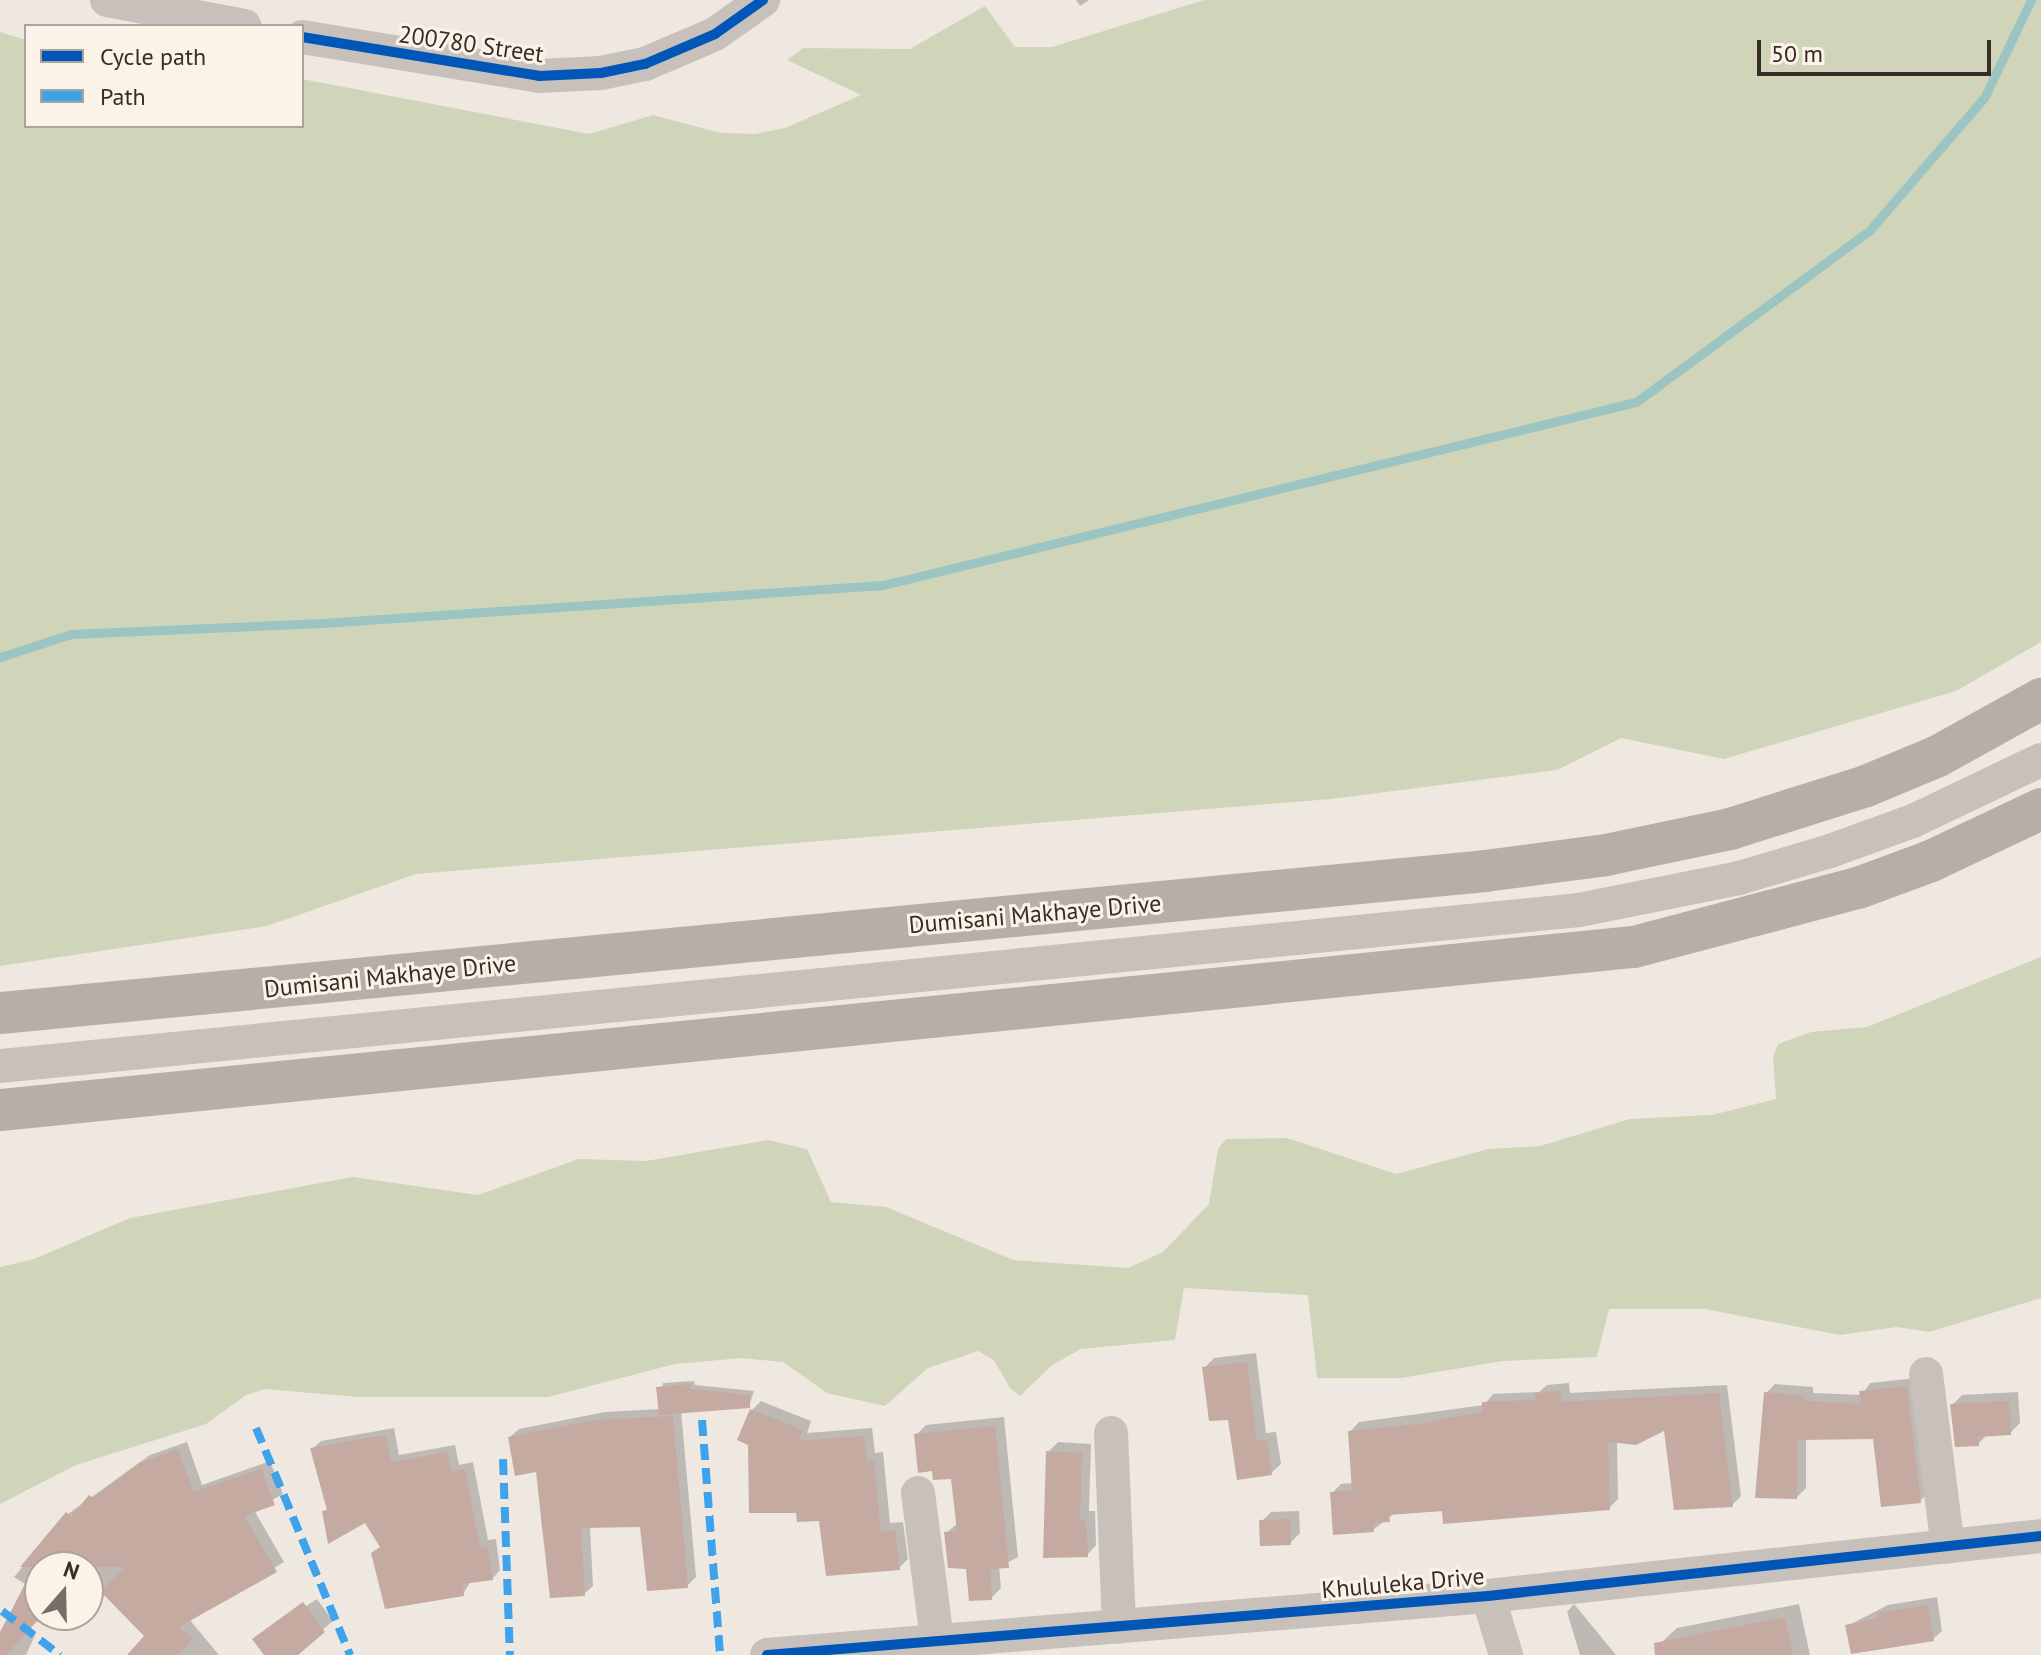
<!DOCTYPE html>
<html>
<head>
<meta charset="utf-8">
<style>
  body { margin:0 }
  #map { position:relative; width:2041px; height:1655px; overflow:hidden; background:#eee8e1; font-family:"PT Sans",sans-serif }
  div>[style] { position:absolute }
  .green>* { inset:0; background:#d0d5b9 }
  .shadow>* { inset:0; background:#0003 }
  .stream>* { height:9px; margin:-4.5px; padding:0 4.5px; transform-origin:4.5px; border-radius:4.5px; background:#9bc4c2 }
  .building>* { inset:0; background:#c4aaa1; transform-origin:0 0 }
  .minor>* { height:34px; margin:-17px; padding:0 17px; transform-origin:17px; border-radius:17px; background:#c8c0ba }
  .major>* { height:42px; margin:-21px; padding:0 21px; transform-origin:21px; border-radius:21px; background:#b7aea9 }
  .quiet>* { height:8px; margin-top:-4px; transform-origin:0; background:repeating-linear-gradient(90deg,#3fa3eb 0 16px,transparent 0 24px) }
  .cycleway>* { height:10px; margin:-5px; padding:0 5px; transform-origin:5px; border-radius:5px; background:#0057b8 }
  span { translate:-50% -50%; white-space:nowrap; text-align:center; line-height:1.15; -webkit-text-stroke:6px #fbf2e8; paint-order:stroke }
  .street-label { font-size:24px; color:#392c27 }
  .legend { position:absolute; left:24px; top:24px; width:280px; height:104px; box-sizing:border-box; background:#fbf2e8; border:2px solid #ada39b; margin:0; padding:10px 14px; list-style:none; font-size:24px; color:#392c27 }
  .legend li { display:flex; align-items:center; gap:16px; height:40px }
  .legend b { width:40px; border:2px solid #ada39b }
  .north { position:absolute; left:24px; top:1551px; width:80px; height:80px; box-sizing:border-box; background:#fbf2e8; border:2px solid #ada39b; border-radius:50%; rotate:20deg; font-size:22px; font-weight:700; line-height:32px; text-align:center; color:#392c27 }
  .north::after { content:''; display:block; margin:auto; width:28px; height:36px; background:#786e68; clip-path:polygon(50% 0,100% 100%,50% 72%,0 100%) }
  .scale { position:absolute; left:1757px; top:40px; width:234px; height:36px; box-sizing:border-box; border:4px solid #392c27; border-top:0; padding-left:10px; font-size:24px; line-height:28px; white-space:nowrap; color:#392c27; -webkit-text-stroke:6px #fbf2e8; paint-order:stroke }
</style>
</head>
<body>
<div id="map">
  <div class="green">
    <i style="clip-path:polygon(1204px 0,2041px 0,2041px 642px,1956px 691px,1724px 759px,1621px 738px,1557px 770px,1331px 799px,416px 874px,267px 926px,0 966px,0 32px,26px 40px,26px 126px,302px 126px,302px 79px,589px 134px,653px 115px,721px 133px,755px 134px,785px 128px,861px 95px,787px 60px,803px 48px,910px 49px,985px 6px,1015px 47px,1052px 47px)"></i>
    <i style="clip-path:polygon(2041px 957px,2041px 1298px,1929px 1332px,1897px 1327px,1840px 1335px,1705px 1309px,1609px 1309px,1597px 1357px,1503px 1361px,1401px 1378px,1317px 1378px,1308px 1295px,1184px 1288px,1175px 1340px,1081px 1349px,1051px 1366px,1020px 1396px,1010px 1388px,994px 1360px,978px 1351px,928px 1368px,885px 1406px,827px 1393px,783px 1362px,742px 1358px,675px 1364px,548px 1397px,357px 1397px,265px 1389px,246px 1395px,206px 1424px,76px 1465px,0 1504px,0 1267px,34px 1259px,130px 1218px,353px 1177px,478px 1195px,579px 1159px,646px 1161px,768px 1140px,807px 1149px,831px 1202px,886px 1207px,1013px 1260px,1128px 1268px,1163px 1252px,1209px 1204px,1218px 1149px,1226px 1139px,1287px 1138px,1396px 1174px,1488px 1149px,1540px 1146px,1630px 1119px,1712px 1115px,1776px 1099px,1773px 1057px,1778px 1044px,1811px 1032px,1867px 1027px)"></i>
  </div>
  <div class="shadow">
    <i style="clip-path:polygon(1076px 0,1089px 0,1080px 6px)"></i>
    <i style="clip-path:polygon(1256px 1353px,1266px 1433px,1276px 1432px,1281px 1464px,1271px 1473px,1229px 1417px,1204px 1368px,1214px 1358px)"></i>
    <i style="clip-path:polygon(1916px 1378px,1929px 1492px,1920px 1501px,1874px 1437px,1806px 1438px,1806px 1488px,1797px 1497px,1766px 1393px,1775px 1384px,1813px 1387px,1813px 1393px,1862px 1395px,1870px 1383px)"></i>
    <i style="clip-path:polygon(694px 1381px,695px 1385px,754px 1391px,749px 1406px,681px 1411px,696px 1577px,687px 1586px,641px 1525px,590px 1526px,593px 1586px,584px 1594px,547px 1529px,542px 1529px,538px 1470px,510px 1437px,519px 1429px,605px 1412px,660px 1409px,663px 1383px)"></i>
    <i style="clip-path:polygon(1569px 1383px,1570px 1393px,1727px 1385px,1741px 1496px,1732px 1505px,1665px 1428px,1617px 1441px,1618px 1499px,1609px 1508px,1396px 1512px,1373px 1530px,1332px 1493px,1341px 1484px,1354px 1483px,1350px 1432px,1359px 1422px,1484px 1405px,1493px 1394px,1539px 1392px,1547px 1385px)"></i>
    <i style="clip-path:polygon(2018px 1392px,2020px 1423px,2010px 1433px,1988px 1434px,1978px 1444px,1952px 1405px,1962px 1395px)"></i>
    <i style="clip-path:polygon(761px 1401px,811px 1421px,807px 1433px,872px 1428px,875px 1453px,883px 1452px,890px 1523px,903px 1522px,908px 1559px,899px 1568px,821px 1519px,798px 1511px,752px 1410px)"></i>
    <i style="clip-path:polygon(1004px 1417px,1018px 1557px,999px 1567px,1001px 1588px,991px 1598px,946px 1533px,958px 1523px,953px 1477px,934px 1469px,916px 1435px,926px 1425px)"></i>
    <i style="clip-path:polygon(394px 1428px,399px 1455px,455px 1445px,459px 1465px,473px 1462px,488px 1540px,496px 1539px,500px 1570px,492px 1579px,471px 1581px,463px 1594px,382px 1545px,366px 1520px,325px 1512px,328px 1508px,312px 1449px,321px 1441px)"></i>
    <i style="clip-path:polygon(187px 1442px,202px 1485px,270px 1461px,283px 1494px,254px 1510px,284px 1562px,189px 1619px,219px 1655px,130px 1655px,147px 1636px,88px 1576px,88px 1567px,40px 1567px,41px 1615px,29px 1629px,36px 1633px,26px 1655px,0 1655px,0 1636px,25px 1584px,14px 1577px,68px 1514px,150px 1455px)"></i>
    <i style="clip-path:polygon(1058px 1442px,1091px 1444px,1089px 1511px,1095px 1511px,1096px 1545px,1087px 1555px,1048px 1452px)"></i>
    <i style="clip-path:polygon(1299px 1511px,1300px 1533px,1290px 1543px,1261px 1522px,1271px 1512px)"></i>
    <i style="clip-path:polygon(1937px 1597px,1942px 1631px,1933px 1639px,1847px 1626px,1888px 1605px)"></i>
    <i style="clip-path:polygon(317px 1599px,333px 1621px,293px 1655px,266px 1655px,255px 1639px)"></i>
    <i style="clip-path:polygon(1574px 1604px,1616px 1655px,1580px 1655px,1567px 1612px)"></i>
    <i style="clip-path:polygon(1799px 1604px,1810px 1655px,1664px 1655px,1662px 1642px,1677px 1628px)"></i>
  </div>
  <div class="stream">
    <i style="left:0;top:657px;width:75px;rotate:-17.9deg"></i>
    <i style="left:71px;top:634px;width:252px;rotate:-2.5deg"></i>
    <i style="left:323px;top:623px;width:561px;rotate:-3.88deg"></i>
    <i style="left:883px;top:585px;width:775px;rotate:-13.66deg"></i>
    <i style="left:1636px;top:402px;width:289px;rotate:-36.3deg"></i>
    <i style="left:1869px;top:231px;width:176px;rotate:-49.2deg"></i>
    <i style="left:1984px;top:98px;width:109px;rotate:-64.4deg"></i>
  </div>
  <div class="building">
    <i style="clip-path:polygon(1247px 1362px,1257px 1441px,1267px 1440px,1272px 1475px,1237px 1480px,1228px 1420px,1209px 1421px,1202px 1367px)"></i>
    <i style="clip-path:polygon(691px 1384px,691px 1389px,750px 1395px,750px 1408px,659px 1415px,656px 1387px)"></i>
    <i style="clip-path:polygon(1907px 1386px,1921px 1503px,1881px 1507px,1873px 1439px,1798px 1440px,1797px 1499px,1755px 1498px,1764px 1392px,1805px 1396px,1805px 1401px,1861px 1404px,1859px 1391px)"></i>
    <i style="clip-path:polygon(1561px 1391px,1562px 1402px,1719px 1393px,1733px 1507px,1674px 1510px,1664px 1431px,1636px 1445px,1608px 1442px,1610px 1510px,1443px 1524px,1442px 1511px,1389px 1515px,1390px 1522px,1374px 1523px,1374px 1532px,1333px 1535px,1330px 1492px,1352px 1491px,1348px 1431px,1419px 1424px,1482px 1412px,1482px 1402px,1536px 1400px,1535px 1393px)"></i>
    <i style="clip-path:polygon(2009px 1401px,2011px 1435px,1978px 1437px,1979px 1446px,1955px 1447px,1950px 1404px)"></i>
    <i style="clip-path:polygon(750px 1409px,803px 1430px,799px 1441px,864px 1436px,867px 1461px,874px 1461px,881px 1532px,895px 1530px,900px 1570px,826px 1576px,819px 1521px,797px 1522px,796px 1513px,749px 1513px,748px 1445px,737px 1440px)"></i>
    <i style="clip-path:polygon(673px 1416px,688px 1588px,647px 1591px,640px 1527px,581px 1528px,585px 1596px,550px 1598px,536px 1472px,515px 1476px,508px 1437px,595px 1420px)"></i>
    <i style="clip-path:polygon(995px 1426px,1009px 1568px,990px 1569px,992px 1600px,969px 1601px,966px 1569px,948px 1568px,944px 1532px,957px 1531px,951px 1479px,933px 1480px,932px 1471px,918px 1473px,914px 1434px)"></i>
    <i style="clip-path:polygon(386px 1435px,391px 1462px,447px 1452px,451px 1472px,465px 1469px,480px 1548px,488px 1547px,493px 1580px,463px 1584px,464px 1596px,385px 1609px,371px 1553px,380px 1547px,365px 1523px,328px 1544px,322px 1511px,327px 1510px,310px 1448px)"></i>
    <i style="clip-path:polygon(178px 1449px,193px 1492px,261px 1469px,275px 1505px,244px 1516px,277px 1572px,179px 1627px,193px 1639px,179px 1655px,127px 1655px,144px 1636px,100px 1591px,125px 1567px,40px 1567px,40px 1618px,6px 1655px,0 1655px,0 1632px,34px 1567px,20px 1567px,66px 1512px,71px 1516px,89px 1495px,93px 1498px,139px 1463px)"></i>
    <i style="clip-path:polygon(1046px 1451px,1082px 1453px,1080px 1520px,1086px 1520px,1088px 1557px,1043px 1558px)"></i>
    <i style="left:1290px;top:1519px;width:26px;height:31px;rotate:88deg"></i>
    <i style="clip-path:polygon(303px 1602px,325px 1632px,298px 1655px,264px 1655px,252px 1639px)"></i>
    <i style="clip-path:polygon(1928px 1605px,1934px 1641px,1851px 1654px,1845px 1625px,1878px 1618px,1877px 1613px)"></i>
    <i style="clip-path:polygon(1785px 1617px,1793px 1655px,1655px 1655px,1654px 1643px)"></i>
  </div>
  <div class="minor">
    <i style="left:107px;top:0;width:140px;rotate:10.7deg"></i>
    <i style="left:302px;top:37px;width:240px;rotate:9.3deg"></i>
    <i style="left:539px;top:76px;width:62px;rotate:-2.8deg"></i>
    <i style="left:601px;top:73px;width:45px;rotate:-11.6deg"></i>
    <i style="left:645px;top:64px;width:76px;rotate:-23.2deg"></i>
    <i style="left:715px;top:34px;width:59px;rotate:-35.3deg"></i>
    <i style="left:0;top:1066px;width:1587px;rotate:-5.64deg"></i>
    <i style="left:1579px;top:910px;width:163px;rotate:-11.3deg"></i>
    <i style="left:1739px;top:878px;width:95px;rotate:-16.5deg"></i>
    <i style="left:1830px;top:851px;width:88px;rotate:-19.9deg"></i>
    <i style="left:1913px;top:821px;width:142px;rotate:-25.5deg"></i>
    <i style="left:1926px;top:1374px;width:174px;rotate:82.8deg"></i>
    <i style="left:1111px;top:1433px;width:194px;rotate:87.6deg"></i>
    <i style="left:918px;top:1493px;width:147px;rotate:82.6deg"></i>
    <i style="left:1488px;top:1596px;width:62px;rotate:73deg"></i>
    <i style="left:767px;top:1655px;width:723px;rotate:-4.68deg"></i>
    <i style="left:1488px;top:1596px;width:556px;rotate:-6.19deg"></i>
  </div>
  <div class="major">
    <i style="left:0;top:1013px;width:1492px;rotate:-5.46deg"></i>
    <i style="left:1485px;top:871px;width:122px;rotate:-7.5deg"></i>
    <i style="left:1606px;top:855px;width:127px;rotate:-11.8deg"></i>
    <i style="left:1730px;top:829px;width:143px;rotate:-17.5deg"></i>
    <i style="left:1866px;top:786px;width:78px;rotate:-22.6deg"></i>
    <i style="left:1938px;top:756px;width:118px;rotate:-29deg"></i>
    <i style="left:0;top:1110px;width:1642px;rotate:-5.7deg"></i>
    <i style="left:1634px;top:947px;width:232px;rotate:-14.8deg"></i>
    <i style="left:1858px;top:888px;width:78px;rotate:-20.3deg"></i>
    <i style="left:1931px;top:861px;width:122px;rotate:-25.3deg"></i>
  </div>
  <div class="quiet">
    <i style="left:702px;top:1420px;width:236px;rotate:85.6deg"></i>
    <i style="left:256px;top:1428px;width:246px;rotate:67.5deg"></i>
    <i style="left:503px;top:1459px;width:196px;rotate:88deg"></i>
    <i style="left:2px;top:1611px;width:73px;rotate:37.2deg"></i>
  </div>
  <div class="cycleway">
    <i style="left:302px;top:37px;width:240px;rotate:9.3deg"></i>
    <i style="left:539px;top:76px;width:62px;rotate:-2.8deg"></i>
    <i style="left:601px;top:73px;width:45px;rotate:-11.6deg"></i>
    <i style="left:645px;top:64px;width:76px;rotate:-23.2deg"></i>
    <i style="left:715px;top:34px;width:59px;rotate:-35.3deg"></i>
    <i style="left:767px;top:1655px;width:723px;rotate:-4.68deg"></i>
    <i style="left:1488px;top:1596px;width:556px;rotate:-6.19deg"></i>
  </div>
  <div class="street-label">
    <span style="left:471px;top:44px;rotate:8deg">200780 Street</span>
    <span style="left:1035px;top:914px;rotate:-5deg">Dumisani Makhaye Drive</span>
    <span style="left:390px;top:976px;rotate:-6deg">Dumisani Makhaye Drive</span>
    <span style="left:1403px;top:1583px;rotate:-5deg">Khululeka Drive</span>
  </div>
  <ul class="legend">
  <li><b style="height:10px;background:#0057b8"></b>Cycle path</li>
  <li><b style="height:10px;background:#3fa3eb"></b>Path</li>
  </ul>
  <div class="north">N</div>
  <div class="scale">50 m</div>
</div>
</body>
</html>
